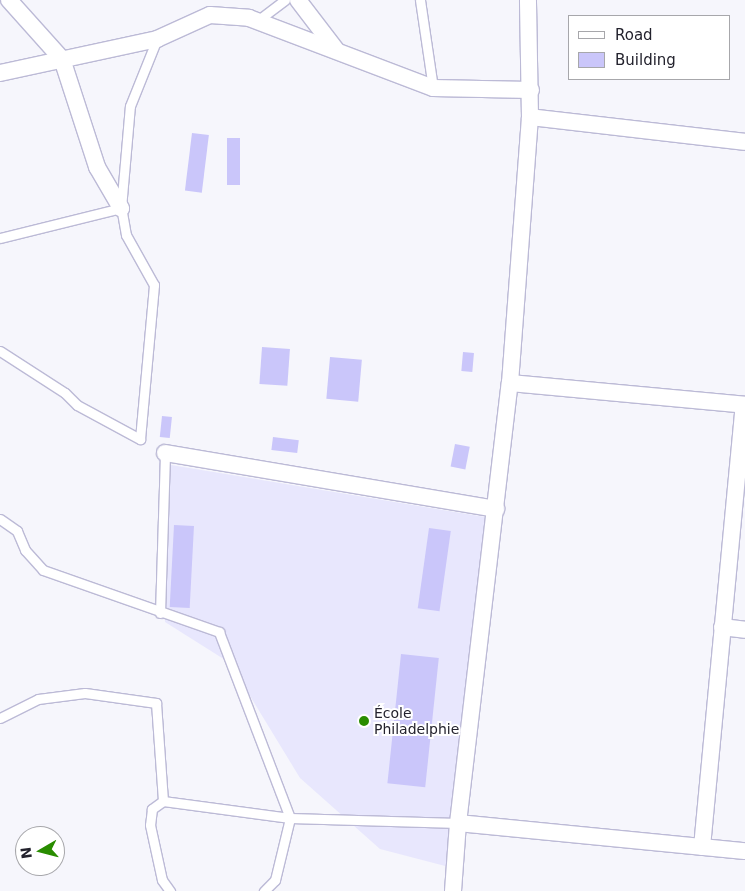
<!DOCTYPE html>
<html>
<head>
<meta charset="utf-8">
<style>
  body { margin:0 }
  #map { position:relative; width:745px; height:891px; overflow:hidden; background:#f6f6fc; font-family:"DejaVu Sans",sans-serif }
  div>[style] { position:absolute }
  .built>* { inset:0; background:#e8e7fd }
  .building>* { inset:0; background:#cac6fa; transform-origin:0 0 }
  .roads { filter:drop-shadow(1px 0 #bcbad6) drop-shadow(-1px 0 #bcbad6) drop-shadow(0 1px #bcbad6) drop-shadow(0 -1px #bcbad6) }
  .service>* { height:9px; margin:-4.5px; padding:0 4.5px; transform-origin:4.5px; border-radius:4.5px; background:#fff }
  .minor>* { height:16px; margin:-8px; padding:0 8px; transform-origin:8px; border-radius:8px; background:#fff }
  .dots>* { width:14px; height:14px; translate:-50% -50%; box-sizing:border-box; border:2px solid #fff; border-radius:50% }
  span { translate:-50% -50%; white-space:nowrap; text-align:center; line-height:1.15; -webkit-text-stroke:4px #fff; paint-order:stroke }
  .poi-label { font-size:14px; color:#23222d }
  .left { translate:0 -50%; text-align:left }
  .legend { position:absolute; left:568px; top:15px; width:162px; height:65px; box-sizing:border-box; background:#fff; border:1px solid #a7a7ab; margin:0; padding:6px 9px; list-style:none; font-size:15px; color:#23222d }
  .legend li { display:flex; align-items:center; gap:10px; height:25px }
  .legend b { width:25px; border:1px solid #a7a7ab }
  .north { position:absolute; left:15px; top:826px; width:50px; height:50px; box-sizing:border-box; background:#fff; border:1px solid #a7a7ab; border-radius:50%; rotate:262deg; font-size:14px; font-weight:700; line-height:20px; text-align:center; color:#23222d }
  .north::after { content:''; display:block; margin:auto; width:18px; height:22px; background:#298c00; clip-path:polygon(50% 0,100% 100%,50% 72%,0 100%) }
</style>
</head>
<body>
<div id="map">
  <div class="built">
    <i style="clip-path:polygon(159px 463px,485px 517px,449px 867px,380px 849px,300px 778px,230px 663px,165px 622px)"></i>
  </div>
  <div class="building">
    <i style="left:192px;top:133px;width:17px;height:58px;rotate:7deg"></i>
    <i style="left:227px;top:138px;width:13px;height:47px"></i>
    <i style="left:262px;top:347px;width:28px;height:37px;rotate:4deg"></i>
    <i style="left:463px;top:352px;width:11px;height:19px;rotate:5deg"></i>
    <i style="left:330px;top:357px;width:32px;height:42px;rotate:5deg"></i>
    <i style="left:162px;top:416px;width:10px;height:21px;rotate:6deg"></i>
    <i style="left:273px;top:437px;width:26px;height:13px;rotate:7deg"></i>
    <i style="left:455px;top:444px;width:15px;height:23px;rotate:11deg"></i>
    <i style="left:174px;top:525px;width:20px;height:82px;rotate:3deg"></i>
    <i style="left:429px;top:528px;width:22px;height:81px;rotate:8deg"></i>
    <i style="left:401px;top:654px;width:38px;height:130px;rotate:6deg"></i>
  </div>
  <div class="roads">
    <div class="service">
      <i style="left:420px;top:0;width:89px;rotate:81.6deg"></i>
      <i style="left:257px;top:21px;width:35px;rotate:-37deg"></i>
      <i style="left:0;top:238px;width:125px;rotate:-13.9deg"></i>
      <i style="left:0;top:351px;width:77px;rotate:32.9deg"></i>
      <i style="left:65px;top:393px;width:17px;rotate:45deg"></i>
      <i style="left:77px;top:405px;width:72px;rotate:28.4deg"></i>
      <i style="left:140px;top:439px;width:155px;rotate:-84.8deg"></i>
      <i style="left:154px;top:285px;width:57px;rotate:-119.2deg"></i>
      <i style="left:126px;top:235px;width:27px;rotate:-100deg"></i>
      <i style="left:121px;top:208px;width:102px;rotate:-85deg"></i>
      <i style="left:130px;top:106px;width:72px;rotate:-68.1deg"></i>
      <i style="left:0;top:519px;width:21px;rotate:35deg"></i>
      <i style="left:17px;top:531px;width:21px;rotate:67deg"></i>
      <i style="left:25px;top:550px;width:27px;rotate:48deg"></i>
      <i style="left:43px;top:570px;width:187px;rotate:19.4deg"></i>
      <i style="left:219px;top:632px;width:199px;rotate:69.1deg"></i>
      <i style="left:290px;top:818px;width:168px;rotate:1.7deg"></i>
      <i style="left:160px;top:613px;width:160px;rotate:-88.2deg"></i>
      <i style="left:0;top:718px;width:42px;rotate:-26.6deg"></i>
      <i style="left:38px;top:699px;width:47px;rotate:-7.3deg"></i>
      <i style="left:85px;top:693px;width:72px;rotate:8deg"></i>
      <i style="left:156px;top:703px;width:98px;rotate:85.9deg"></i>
      <i style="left:163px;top:801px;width:128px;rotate:7.6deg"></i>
      <i style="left:290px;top:818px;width:64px;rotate:103.6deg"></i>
      <i style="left:275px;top:880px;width:16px;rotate:135deg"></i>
      <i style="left:163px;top:801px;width:14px;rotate:144deg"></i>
      <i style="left:152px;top:809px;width:16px;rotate:97deg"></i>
      <i style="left:150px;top:825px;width:56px;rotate:77.7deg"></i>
      <i style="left:162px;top:880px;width:14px;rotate:54deg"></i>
    </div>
    <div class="minor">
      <i style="left:9px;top:0;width:79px;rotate:48.1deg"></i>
      <i style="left:62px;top:59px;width:114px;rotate:72deg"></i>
      <i style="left:97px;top:167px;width:48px;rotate:59.7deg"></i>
      <i style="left:298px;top:0;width:64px;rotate:52.6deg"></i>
      <i style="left:0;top:73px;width:161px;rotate:-12.2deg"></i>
      <i style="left:157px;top:39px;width:58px;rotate:-24.4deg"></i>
      <i style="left:210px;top:15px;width:39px;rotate:4deg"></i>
      <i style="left:249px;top:18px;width:197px;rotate:20.8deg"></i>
      <i style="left:433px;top:88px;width:98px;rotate:1.2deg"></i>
      <i style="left:530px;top:117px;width:216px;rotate:6.6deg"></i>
      <i style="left:510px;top:383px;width:236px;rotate:5.3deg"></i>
      <i style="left:165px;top:453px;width:336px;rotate:9.6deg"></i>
      <i style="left:722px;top:627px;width:23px;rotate:7deg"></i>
      <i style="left:458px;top:823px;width:288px;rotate:5.6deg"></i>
      <i style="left:702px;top:847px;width:444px;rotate:-84.6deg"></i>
      <i style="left:453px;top:891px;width:68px;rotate:-85.8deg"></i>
      <i style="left:458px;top:823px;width:443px;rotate:-83.3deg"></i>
      <i style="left:510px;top:383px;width:267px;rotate:-85.7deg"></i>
      <i style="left:530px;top:117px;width:117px;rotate:-91deg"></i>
    </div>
  </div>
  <div class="dots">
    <i style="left:364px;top:721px;background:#298c00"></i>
  </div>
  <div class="poi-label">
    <span class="left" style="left:374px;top:721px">École<br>Philadelphie</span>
  </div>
  <ul class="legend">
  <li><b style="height:6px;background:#fff"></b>Road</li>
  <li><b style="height:14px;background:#cac6fa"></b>Building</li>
  </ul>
  <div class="north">N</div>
</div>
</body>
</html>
